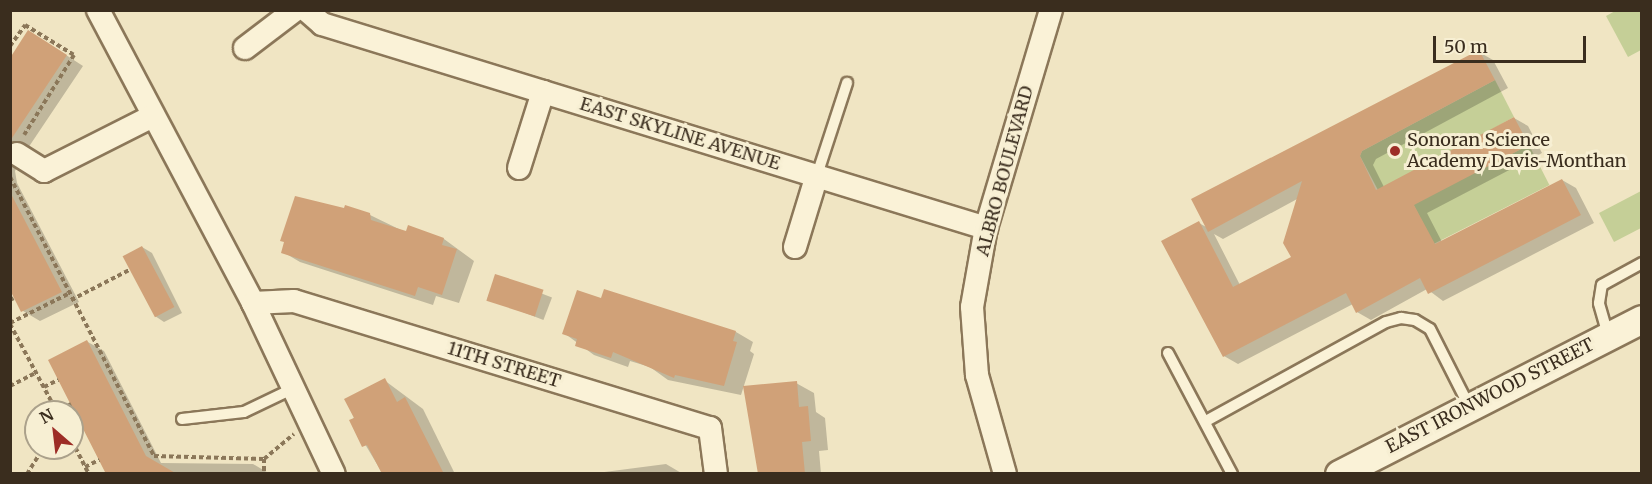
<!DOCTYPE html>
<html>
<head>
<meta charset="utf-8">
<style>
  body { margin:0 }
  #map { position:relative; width:1652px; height:484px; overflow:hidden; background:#f0e5c3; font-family:Merriweather,serif }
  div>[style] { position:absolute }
  .green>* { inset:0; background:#c5cf97; transform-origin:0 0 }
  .shadow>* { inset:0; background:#0003; transform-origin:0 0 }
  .building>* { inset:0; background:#d0a178; transform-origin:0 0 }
  .path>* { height:4px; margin-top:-2px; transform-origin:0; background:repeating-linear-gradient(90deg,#8b7759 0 4.5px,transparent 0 7.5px) }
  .roads { filter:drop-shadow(2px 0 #8b7759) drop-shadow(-2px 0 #8b7759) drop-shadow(0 2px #8b7759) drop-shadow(0 -2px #8b7759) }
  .service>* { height:10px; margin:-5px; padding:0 5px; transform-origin:5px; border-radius:5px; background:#faf2d7 }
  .minor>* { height:22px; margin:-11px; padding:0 11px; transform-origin:11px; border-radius:11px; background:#faf2d7 }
  .tertiary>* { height:27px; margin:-13.5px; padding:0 13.5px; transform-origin:13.5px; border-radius:13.5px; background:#faf2d7 }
  .dots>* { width:16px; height:16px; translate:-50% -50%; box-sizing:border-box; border:3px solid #f7efd3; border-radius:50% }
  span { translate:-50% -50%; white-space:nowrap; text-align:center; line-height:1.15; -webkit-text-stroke:6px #f7efd3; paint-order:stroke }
  .street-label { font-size:18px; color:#3a2d1e }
  .poi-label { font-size:18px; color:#3a2d1e }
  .left { translate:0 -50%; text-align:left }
  .frame { position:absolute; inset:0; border:12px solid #3a2d1e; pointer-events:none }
  .north { position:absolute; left:24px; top:400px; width:60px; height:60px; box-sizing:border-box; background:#f7efd3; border:2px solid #aba18b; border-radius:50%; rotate:332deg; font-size:16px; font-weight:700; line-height:24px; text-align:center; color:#3a2d1e }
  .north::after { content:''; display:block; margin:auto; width:21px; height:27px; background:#9d2d26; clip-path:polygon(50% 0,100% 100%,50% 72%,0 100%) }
  .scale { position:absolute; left:1433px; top:36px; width:153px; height:27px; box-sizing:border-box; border:3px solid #3a2d1e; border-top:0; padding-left:8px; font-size:18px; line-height:21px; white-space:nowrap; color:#3a2d1e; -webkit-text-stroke:4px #f7efd3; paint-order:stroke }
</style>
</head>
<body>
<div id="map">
  <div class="green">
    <i style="clip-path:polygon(1617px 10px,1641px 11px,1641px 50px,1628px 57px,1606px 16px)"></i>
    <i style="clip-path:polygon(1495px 80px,1514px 117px,1379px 192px,1360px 156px,1362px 151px)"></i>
    <i style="left:1529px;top:145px;width:45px;height:130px;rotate:63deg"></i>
    <i style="clip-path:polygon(1641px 191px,1641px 228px,1614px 242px,1599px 213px)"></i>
  </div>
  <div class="shadow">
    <i style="clip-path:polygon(46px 42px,83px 66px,22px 157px,15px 171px,17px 183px,79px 302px,40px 321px,23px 311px,10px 286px,10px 61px)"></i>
    <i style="clip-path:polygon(evenodd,1479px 52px,1493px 60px,1508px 88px,1376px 159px,1373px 165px,1384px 187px,1514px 118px,1528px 126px,1542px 153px,1427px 213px,1442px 242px,1562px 180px,1576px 188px,1594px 223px,1443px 301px,1427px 289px,1371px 320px,1357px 312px,1353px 304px,1238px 364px,1224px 356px,1164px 242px,1199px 223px,1208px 228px,1479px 52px,1299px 198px,1293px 257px,1240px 285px,1214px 234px,1223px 239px,1299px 198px)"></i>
    <i style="clip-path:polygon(370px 215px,407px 233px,409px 227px,444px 239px,474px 261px,459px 303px,436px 296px,433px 305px,300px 262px,283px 252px)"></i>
    <i style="clip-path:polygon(142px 247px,152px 253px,182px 313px,164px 322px,155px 316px)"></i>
    <i style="left:496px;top:276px;width:60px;height:24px;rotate:21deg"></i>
    <i style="clip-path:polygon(736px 332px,753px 342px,750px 351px,754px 354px,741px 395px,668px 380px,650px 367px,630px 361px,628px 367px,594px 355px,564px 333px)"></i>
    <i style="clip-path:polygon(86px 341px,104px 351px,161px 463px,253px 464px,270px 474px,108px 474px)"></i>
    <i style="clip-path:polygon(384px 380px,423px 409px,455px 474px,383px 474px,351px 421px)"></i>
    <i style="clip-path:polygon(796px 383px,814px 393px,816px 412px,825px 418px,828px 450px,819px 451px,821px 474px,759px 474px,745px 388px)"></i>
    <i style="clip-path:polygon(666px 464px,683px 474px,589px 474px)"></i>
  </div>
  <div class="building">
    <i style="clip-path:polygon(28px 30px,67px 55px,10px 141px,10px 58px)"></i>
    <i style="clip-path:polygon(1479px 50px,1495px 80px,1362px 151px,1360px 156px,1376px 190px,1514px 117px,1529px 145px,1414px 205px,1435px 244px,1562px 179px,1581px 215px,1428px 294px,1420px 278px,1356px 313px,1346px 293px,1223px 357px,1161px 241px,1199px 221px,1233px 287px,1291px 257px,1283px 243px,1302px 181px,1208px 232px,1191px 199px)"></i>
    <i style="clip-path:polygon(10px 192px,62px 292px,21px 312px,10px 290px)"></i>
    <i style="clip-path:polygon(295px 196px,344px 208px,345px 205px,370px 213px,371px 220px,406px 231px,408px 225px,444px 238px,442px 245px,457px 249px,442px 295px,418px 287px,415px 296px,281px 253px,284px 242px,280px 241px)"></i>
    <i style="left:142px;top:246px;width:69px;height:22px;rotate:62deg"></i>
    <i style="left:495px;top:274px;width:51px;height:28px;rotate:18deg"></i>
    <i style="clip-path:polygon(604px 289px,736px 331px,733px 341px,737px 342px,724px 386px,675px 375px,674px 378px,613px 352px,611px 358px,575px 346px,577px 339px,562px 334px,577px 290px,601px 298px)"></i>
    <i style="clip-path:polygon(87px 340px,146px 456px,177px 474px,106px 474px,48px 360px)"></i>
    <i style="clip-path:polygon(385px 378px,397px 402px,405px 397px,444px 474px,382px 474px,367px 445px,362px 447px,349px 420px,354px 418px,344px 399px)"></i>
    <i style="clip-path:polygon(797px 381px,799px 407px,808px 406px,811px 441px,802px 442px,805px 474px,758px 474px,743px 386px)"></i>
  </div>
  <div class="path">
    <i style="left:10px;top:46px;width:26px;rotate:-54deg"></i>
    <i style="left:25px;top:25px;width:57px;rotate:31.5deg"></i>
    <i style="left:74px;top:55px;width:94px;rotate:122deg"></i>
    <i style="left:10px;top:177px;width:314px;rotate:62.7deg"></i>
    <i style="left:154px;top:456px;width:110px;rotate:1.6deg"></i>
    <i style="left:264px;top:459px;width:15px;rotate:90deg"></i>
    <i style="left:10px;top:300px;width:4px;rotate:-27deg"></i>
    <i style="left:71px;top:300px;width:65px;rotate:-27.3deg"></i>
    <i style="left:10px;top:323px;width:65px;rotate:-26.6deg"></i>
    <i style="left:10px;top:324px;width:100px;rotate:61.9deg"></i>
    <i style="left:10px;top:386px;width:29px;rotate:-27deg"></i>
    <i style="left:44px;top:387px;width:16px;rotate:-27deg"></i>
    <i style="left:56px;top:412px;width:17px;rotate:-28deg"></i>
    <i style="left:72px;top:432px;width:11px;rotate:-27deg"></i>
    <i style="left:72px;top:441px;width:37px;rotate:63deg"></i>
    <i style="left:264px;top:459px;width:39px;rotate:-40deg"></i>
    <i style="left:85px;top:467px;width:16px;rotate:-27deg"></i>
    <i style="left:27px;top:474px;width:31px;rotate:-58deg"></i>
  </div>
  <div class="roads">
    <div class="service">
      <i style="left:817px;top:175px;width:97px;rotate:-71.9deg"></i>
      <i style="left:1608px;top:335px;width:33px;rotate:-106deg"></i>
      <i style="left:1599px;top:303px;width:18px;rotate:-81deg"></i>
      <i style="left:1602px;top:285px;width:46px;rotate:-28.8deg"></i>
      <i style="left:1168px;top:353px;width:137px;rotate:62.1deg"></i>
      <i style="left:182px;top:419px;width:62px;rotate:-6.4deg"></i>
      <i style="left:244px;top:412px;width:55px;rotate:-25.6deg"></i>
      <i style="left:1206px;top:421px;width:205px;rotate:-28.8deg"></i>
      <i style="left:1386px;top:322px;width:16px;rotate:-15deg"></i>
      <i style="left:1401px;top:318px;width:14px;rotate:8deg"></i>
      <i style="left:1415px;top:320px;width:17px;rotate:31deg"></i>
      <i style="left:1430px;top:329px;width:86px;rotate:63.1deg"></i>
    </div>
    <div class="minor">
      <i style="left:98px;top:10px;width:331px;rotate:62.1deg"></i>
      <i style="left:253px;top:303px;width:189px;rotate:64.7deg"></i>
      <i style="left:306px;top:10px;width:21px;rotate:41deg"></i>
      <i style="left:322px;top:24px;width:695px;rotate:17.08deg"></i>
      <i style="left:245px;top:48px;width:63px;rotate:-37.2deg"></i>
      <i style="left:17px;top:154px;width:32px;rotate:32deg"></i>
      <i style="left:44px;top:171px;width:122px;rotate:-26.8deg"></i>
      <i style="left:519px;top:168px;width:80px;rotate:-72.5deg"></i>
      <i style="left:795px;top:247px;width:75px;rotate:-73deg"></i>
      <i style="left:253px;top:303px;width:41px;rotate:-2.8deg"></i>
      <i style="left:294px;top:301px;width:435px;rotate:17deg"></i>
      <i style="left:710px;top:428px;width:46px;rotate:82.6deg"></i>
      <i style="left:1005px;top:474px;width:103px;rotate:-105.8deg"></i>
      <i style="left:977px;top:375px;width:68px;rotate:-94.2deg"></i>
      <i style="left:972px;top:307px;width:80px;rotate:-80deg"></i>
      <i style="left:986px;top:228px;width:227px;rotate:-73.4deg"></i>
    </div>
    <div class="tertiary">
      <i style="left:1339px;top:474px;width:340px;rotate:-27.1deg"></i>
    </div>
  </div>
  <div class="dots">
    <i style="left:1395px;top:151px;background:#9d2d26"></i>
  </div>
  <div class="street-label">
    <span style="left:680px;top:134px;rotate:17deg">EAST SKYLINE AVENUE</span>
    <span style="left:1005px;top:171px;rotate:-75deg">ALBRO BOULEVARD</span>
    <span style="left:504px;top:365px;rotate:17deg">11TH STREET</span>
    <span style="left:1490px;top:396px;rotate:-27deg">EAST IRONWOOD STREET</span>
  </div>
  <div class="poi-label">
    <span class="left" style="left:1407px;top:151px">Sonoran Science<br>Academy Davis-Monthan</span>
  </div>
  <div class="frame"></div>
  <div class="north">N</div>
  <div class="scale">50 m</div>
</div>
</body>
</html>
